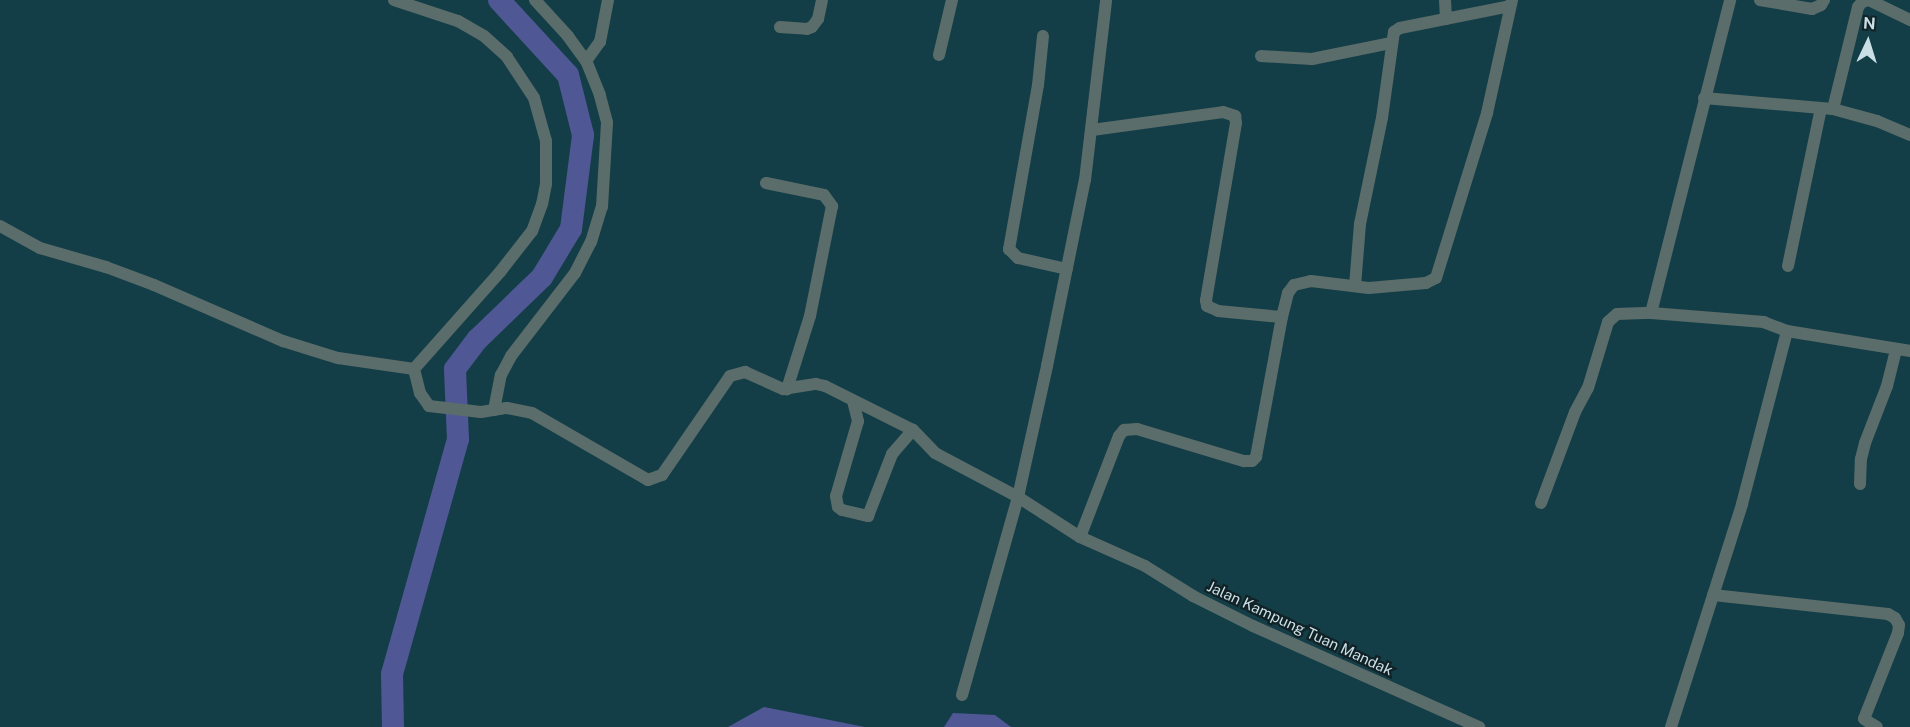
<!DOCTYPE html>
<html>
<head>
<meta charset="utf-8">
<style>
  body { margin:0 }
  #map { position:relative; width:1910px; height:727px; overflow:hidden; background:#143e47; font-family:"Public Sans",sans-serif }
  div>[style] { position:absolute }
  .water>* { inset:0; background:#4f5795 }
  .river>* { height:22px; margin:-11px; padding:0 11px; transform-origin:11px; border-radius:11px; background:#4f5795 }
  .minor>* { height:12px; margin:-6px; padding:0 6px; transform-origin:6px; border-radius:6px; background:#5b6d6a }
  span { translate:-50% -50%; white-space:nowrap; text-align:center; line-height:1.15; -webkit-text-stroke:4.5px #112226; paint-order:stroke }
  .street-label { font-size:15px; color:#cadfe5 }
  .north { position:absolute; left:1838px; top:12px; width:60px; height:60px; -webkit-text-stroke:4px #112226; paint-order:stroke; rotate:4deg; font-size:16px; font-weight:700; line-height:24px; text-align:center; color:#cadfe5 }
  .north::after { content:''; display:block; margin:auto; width:21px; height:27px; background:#cadfe5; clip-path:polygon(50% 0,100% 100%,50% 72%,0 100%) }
</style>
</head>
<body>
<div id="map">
  <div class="water">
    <i style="clip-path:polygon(764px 707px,865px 727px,728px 727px)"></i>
    <i style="clip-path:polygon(953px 713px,995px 715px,1011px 727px,944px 727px)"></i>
  </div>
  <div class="river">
    <i style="left:393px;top:727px;width:53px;rotate:-91.1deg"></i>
    <i style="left:392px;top:674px;width:244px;rotate:-74.3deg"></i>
    <i style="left:458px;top:439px;width:70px;rotate:-92.5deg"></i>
    <i style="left:455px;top:369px;width:38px;rotate:-53deg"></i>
    <i style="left:478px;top:339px;width:89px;rotate:-44.1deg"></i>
    <i style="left:542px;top:277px;width:56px;rotate:-58.9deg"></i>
    <i style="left:571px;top:229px;width:95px;rotate:-82.7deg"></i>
    <i style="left:583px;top:135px;width:62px;rotate:-104deg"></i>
    <i style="left:568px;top:75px;width:102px;rotate:-132.6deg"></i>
  </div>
  <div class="minor">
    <i style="left:394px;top:0;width:67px;rotate:18.2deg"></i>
    <i style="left:458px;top:21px;width:30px;rotate:30deg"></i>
    <i style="left:484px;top:36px;width:31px;rotate:42deg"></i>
    <i style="left:507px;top:57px;width:49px;rotate:56.6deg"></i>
    <i style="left:534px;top:98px;width:45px;rotate:74.4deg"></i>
    <i style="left:546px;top:141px;width:43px;rotate:90deg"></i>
    <i style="left:546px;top:184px;width:20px;rotate:101deg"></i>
    <i style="left:542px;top:204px;width:29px;rotate:110deg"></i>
    <i style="left:532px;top:231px;width:52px;rotate:128deg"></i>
    <i style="left:500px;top:272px;width:130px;rotate:131.6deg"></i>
    <i style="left:1445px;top:0;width:19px;rotate:87deg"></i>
    <i style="left:1760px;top:0;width:53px;rotate:9.8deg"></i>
    <i style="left:1812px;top:9px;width:10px;rotate:-24deg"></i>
    <i style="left:1821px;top:5px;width:6px;rotate:-59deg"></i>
    <i style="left:780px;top:27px;width:27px;rotate:4deg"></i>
    <i style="left:807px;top:29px;width:5px;rotate:-22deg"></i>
    <i style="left:812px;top:27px;width:10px;rotate:-53deg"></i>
    <i style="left:818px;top:19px;width:19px;rotate:-78deg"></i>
    <i style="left:1043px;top:36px;width:49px;rotate:95.8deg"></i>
    <i style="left:1038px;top:85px;width:167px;rotate:100deg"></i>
    <i style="left:1009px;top:249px;width:13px;rotate:45deg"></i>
    <i style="left:1018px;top:258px;width:50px;rotate:12.7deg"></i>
    <i style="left:939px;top:55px;width:57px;rotate:-76.7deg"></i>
    <i style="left:1261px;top:56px;width:51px;rotate:3.4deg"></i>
    <i style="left:1312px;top:59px;width:81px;rotate:-11.4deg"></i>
    <i style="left:586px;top:61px;width:24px;rotate:-54deg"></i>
    <i style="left:600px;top:42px;width:43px;rotate:-79.2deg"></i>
    <i style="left:1704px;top:98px;width:129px;rotate:4.9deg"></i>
    <i style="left:1833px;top:109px;width:46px;rotate:15.3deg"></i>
    <i style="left:1877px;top:121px;width:36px;rotate:23deg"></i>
    <i style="left:1833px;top:109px;width:105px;rotate:-76.2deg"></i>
    <i style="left:1858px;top:7px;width:6px;rotate:-51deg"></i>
    <i style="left:1862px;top:2px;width:7px;rotate:-16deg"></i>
    <i style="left:1869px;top:0;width:46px;rotate:26deg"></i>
    <i style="left:1092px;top:130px;width:132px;rotate:-7.8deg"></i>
    <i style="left:1223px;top:112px;width:13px;rotate:18deg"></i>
    <i style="left:1235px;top:116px;width:7px;rotate:82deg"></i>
    <i style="left:1236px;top:123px;width:180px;rotate:99.6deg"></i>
    <i style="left:1206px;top:300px;width:6px;rotate:81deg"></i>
    <i style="left:1207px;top:306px;width:12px;rotate:24deg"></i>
    <i style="left:1218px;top:311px;width:64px;rotate:5.4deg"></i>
    <i style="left:766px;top:183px;width:59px;rotate:11.7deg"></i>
    <i style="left:824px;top:195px;width:14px;rotate:54deg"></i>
    <i style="left:832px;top:206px;width:112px;rotate:101.3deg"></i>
    <i style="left:810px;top:316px;width:77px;rotate:107.5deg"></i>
    <i style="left:0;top:226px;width:46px;rotate:28.8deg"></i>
    <i style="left:40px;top:248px;width:69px;rotate:16.1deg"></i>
    <i style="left:106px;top:267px;width:51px;rotate:20.6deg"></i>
    <i style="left:154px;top:285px;width:141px;rotate:23.5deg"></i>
    <i style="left:283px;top:341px;width:58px;rotate:17.2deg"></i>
    <i style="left:338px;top:358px;width:77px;rotate:8.2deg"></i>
    <i style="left:1788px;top:266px;width:161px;rotate:-78.2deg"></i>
    <i style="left:1355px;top:286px;width:62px;rotate:-85.4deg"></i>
    <i style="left:1360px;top:224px;width:108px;rotate:-78.3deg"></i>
    <i style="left:1382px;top:118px;width:87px;rotate:-82.1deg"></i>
    <i style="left:1394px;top:32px;width:7px;rotate:-34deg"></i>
    <i style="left:1400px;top:28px;width:112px;rotate:-11.3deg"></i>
    <i style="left:1787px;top:331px;width:125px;rotate:9.2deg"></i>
    <i style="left:414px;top:369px;width:25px;rotate:76deg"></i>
    <i style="left:420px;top:393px;width:16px;rotate:55deg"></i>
    <i style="left:429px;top:406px;width:52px;rotate:6.6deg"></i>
    <i style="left:481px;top:412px;width:26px;rotate:-9deg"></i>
    <i style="left:507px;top:408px;width:25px;rotate:11deg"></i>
    <i style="left:532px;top:413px;width:134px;rotate:30deg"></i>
    <i style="left:648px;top:480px;width:15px;rotate:-20deg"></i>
    <i style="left:662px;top:475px;width:120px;rotate:-55.5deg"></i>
    <i style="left:730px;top:376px;width:16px;rotate:-15deg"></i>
    <i style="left:745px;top:372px;width:42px;rotate:24.1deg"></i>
    <i style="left:783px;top:389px;width:33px;rotate:-9deg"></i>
    <i style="left:816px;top:384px;width:9px;rotate:13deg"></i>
    <i style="left:825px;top:386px;width:98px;rotate:26.6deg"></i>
    <i style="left:913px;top:430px;width:32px;rotate:46deg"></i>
    <i style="left:935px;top:453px;width:94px;rotate:27.9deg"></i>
    <i style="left:1018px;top:497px;width:74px;rotate:32.8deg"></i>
    <i style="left:1080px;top:537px;width:71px;rotate:24deg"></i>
    <i style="left:1145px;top:566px;width:57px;rotate:32deg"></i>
    <i style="left:1193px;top:596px;width:67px;rotate:26.6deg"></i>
    <i style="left:1253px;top:626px;width:248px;rotate:24.1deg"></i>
    <i style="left:853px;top:401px;width:21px;rotate:76deg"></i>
    <i style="left:858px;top:421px;width:78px;rotate:106.3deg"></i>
    <i style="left:836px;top:496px;width:11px;rotate:80deg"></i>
    <i style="left:838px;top:507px;width:5px;rotate:37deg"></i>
    <i style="left:842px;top:510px;width:27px;rotate:13deg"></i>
    <i style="left:868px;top:516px;width:66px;rotate:-68.8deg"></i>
    <i style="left:892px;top:454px;width:32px;rotate:-49deg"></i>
    <i style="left:494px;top:410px;width:36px;rotate:-79deg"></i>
    <i style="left:501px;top:375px;width:21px;rotate:-62deg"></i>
    <i style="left:511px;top:356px;width:105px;rotate:-52.4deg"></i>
    <i style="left:575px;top:273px;width:35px;rotate:-63deg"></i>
    <i style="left:591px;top:242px;width:37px;rotate:-73deg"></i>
    <i style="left:602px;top:207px;width:85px;rotate:-86.6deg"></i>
    <i style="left:607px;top:122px;width:28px;rotate:-105deg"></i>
    <i style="left:600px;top:95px;width:37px;rotate:-112deg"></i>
    <i style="left:586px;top:61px;width:31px;rotate:-126deg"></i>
    <i style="left:568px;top:36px;width:49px;rotate:-132.5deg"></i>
    <i style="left:1860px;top:484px;width:25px;rotate:-88deg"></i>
    <i style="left:1861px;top:459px;width:16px;rotate:-76deg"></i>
    <i style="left:1865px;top:443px;width:61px;rotate:-68.9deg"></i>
    <i style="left:1887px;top:386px;width:37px;rotate:-76deg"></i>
    <i style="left:1541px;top:503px;width:97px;rotate:-69.5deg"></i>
    <i style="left:1575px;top:412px;width:27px;rotate:-62deg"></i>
    <i style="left:1588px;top:388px;width:69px;rotate:-73.1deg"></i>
    <i style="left:1608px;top:322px;width:12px;rotate:-42deg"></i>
    <i style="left:1617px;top:314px;width:34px;rotate:-2deg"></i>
    <i style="left:1080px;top:537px;width:108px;rotate:-68.9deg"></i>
    <i style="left:1119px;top:436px;width:8px;rotate:-50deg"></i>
    <i style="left:1124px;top:430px;width:13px;rotate:-4deg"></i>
    <i style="left:1137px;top:429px;width:112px;rotate:16.7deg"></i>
    <i style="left:1244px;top:461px;width:8px"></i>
    <i style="left:1252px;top:461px;width:6px;rotate:-45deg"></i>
    <i style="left:1256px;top:457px;width:142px;rotate:-79.5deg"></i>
    <i style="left:1282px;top:317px;width:25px;rotate:-76deg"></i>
    <i style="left:1288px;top:293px;width:10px;rotate:-53deg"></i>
    <i style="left:1294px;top:285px;width:17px;rotate:-13deg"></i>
    <i style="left:1311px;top:281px;width:58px;rotate:6.9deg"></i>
    <i style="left:1369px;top:288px;width:57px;rotate:-5deg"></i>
    <i style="left:1426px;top:283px;width:11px;rotate:-27deg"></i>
    <i style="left:1436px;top:278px;width:173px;rotate:-72.8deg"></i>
    <i style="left:1487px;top:113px;width:116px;rotate:-77.5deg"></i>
    <i style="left:1713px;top:595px;width:176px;rotate:6.2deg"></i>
    <i style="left:1888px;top:614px;width:8px;rotate:30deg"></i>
    <i style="left:1895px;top:618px;width:8px;rotate:60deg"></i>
    <i style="left:1899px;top:625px;width:8px;rotate:97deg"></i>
    <i style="left:1898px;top:633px;width:92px;rotate:111.6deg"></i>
    <i style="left:1864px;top:719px;width:15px;rotate:32deg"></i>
    <i style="left:962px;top:695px;width:206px;rotate:-74.2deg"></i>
    <i style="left:1018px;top:497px;width:134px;rotate:-77.5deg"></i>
    <i style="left:1047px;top:366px;width:190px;rotate:-78.5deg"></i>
    <i style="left:1085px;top:180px;width:181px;rotate:-83.3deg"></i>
    <i style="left:1671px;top:727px;width:234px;rotate:-72.3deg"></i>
    <i style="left:1742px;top:504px;width:179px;rotate:-75.4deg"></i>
    <i style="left:1787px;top:331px;width:25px;rotate:-159deg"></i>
    <i style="left:1764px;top:322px;width:113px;rotate:-175.4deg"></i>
    <i style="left:1651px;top:313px;width:323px;rotate:-75.8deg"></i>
  </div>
  <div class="street-label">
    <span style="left:1300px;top:628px;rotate:25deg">Jalan Kampung Tuan Mandak</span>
  </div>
  <div class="north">N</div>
</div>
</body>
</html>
